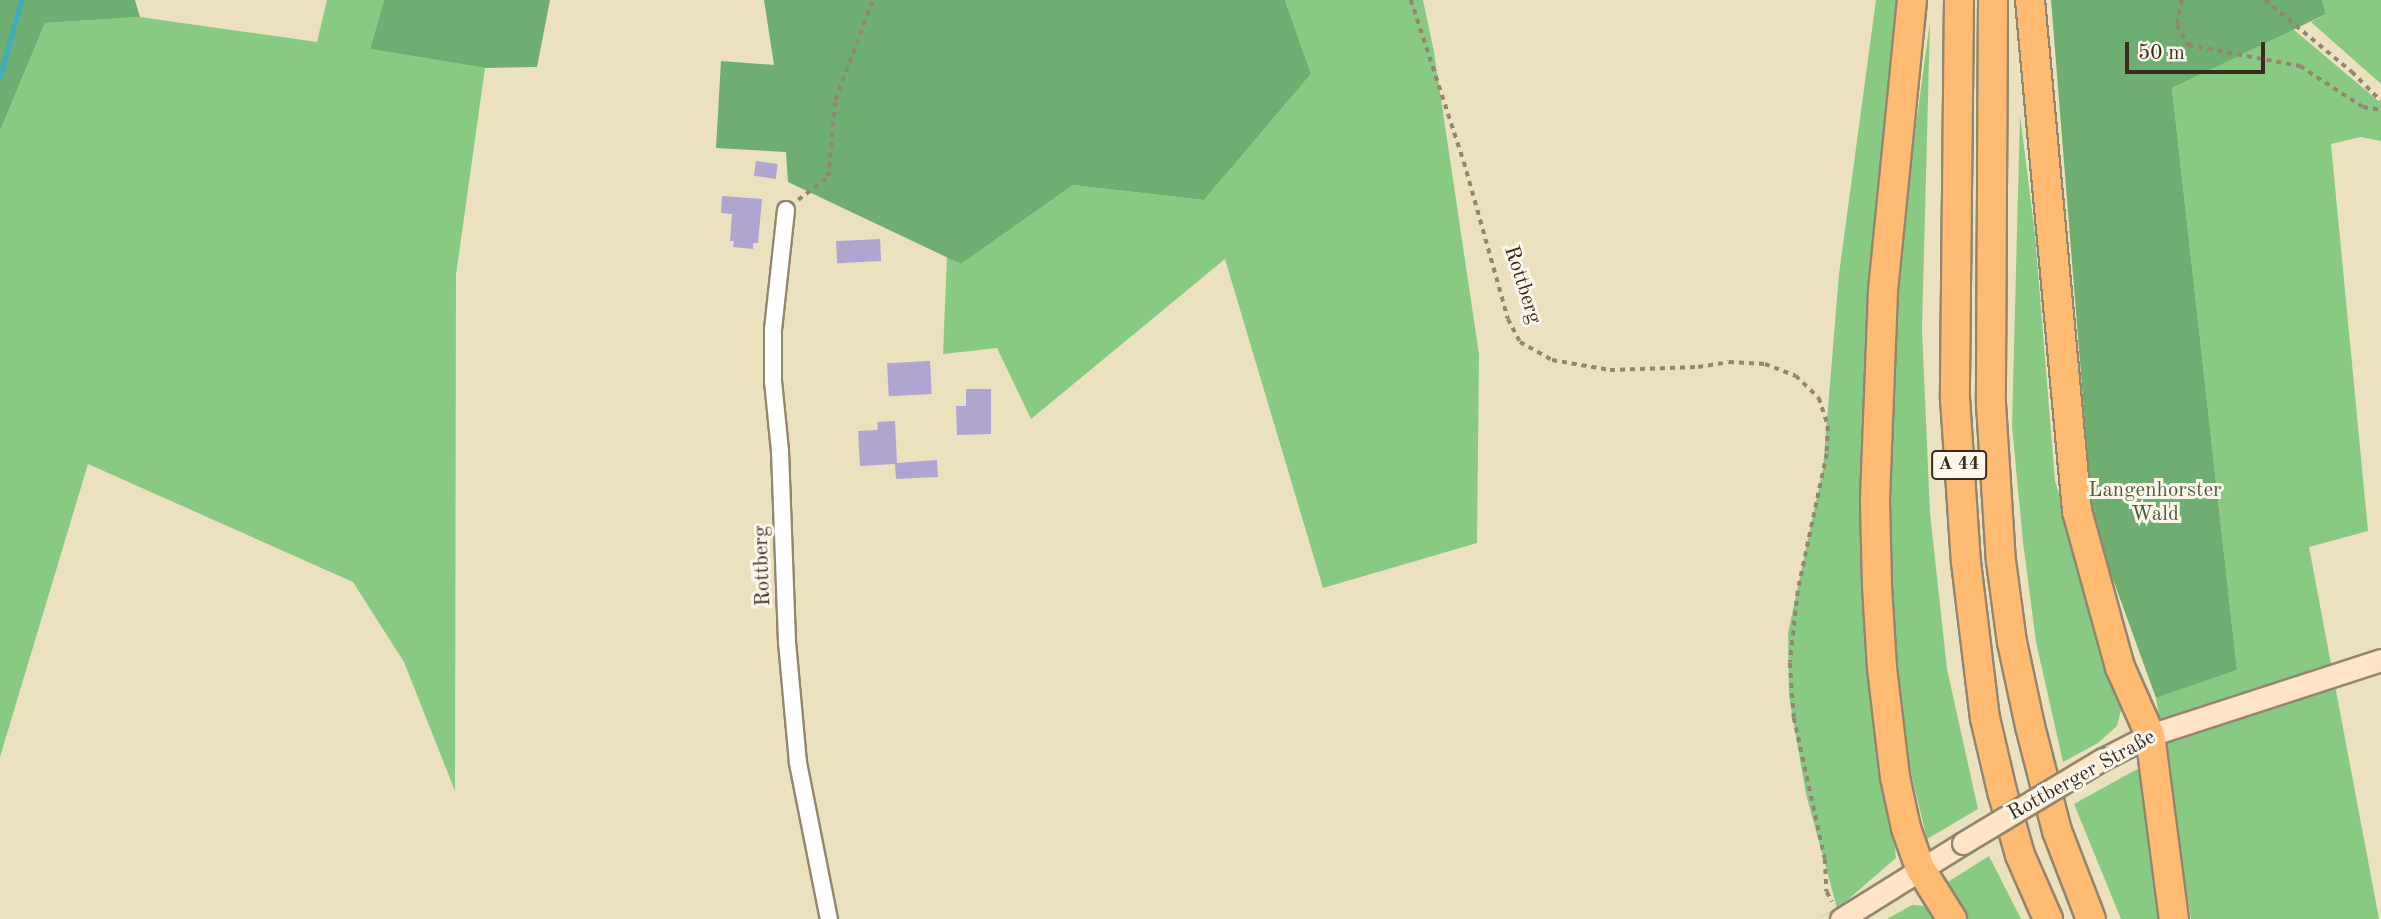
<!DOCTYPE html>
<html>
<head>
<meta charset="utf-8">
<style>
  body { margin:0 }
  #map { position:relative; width:2381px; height:919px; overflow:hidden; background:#ebe1bf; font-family:"Old Standard TT",serif }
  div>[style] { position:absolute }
  .green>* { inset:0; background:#88ca83 }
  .forest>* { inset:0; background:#6eae71 }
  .stream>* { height:5px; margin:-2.5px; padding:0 2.5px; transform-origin:2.5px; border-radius:2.5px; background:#40adbe }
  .building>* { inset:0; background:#b0a4d1; transform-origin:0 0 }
  .path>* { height:3.5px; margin-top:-1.75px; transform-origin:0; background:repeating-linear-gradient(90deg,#93866e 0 5px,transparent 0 10px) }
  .roads { filter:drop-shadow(2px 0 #93866e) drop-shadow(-2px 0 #93866e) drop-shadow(0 2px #93866e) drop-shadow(0 -2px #93866e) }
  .street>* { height:16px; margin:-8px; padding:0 8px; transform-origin:8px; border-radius:8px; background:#fff }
  .secondary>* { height:21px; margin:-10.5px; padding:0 10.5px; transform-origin:10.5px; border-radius:10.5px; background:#ffe4c6 }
  .highway>* { height:28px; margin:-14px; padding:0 14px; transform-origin:14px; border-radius:14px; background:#ffbb71 }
  .bridges { filter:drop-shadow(2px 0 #93866e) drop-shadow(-2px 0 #93866e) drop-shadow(0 2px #93866e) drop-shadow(0 -2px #93866e) }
  .secondary-bridge>* { height:21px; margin:-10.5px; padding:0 10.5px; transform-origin:10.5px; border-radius:10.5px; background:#ffe4c6 }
  span { translate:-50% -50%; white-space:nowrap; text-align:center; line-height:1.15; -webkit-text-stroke:6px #fbf7ec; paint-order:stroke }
  .shield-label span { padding:2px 5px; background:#fbf7ec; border:2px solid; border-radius:5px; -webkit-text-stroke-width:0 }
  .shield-label { font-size:19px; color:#3b2a1e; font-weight:700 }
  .street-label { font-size:21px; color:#3b2a1e }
  .park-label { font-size:21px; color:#525a3c }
  .scale { position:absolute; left:2125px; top:42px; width:140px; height:32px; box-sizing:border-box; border:4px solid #3b2a1e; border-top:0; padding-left:9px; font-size:21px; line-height:24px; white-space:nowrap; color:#3b2a1e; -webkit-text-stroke:5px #fbf7ec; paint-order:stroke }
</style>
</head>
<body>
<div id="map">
  <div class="green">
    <i style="clip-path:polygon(327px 0,384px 0,370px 49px,485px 68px,456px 275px,455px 791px,404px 662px,353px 582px,88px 464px,0 757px,0 131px,45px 23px,140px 17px,317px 42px)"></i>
    <i style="clip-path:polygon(1285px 0,1423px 0,1434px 52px,1479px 354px,1477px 543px,1323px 588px,1225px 259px,1031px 419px,997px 348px,943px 354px,947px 257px,961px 264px,1073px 185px,1204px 200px,1311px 74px)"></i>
    <i style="clip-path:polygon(1876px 0,1906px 0,1869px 585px,1896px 858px,1837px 909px,1816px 919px,1837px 908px,1806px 794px,1789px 696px,1788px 633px,1823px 469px,1839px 274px)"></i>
    <i style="clip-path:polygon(2322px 0,2381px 0,2381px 84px,2311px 22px,2326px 14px)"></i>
    <i style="clip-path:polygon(1930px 21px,1922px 329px,1930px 513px,1947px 669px,1978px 809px,1927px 839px,1910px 769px,1895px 648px,1887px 500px,1898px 259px)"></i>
    <i style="clip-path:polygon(2293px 29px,2381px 103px,2381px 141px,2361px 137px,2331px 144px,2368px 531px,2309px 547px,2379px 919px,2191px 919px,2156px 698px,2237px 670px,2172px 88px)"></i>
    <i style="clip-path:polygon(2020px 115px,2035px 235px,2055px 481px,2123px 702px,2117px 726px,2098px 743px,2063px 762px,2036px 642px,2023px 542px,2012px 426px)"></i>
    <i style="clip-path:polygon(2139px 768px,2147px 782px,2163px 919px,2121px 919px,2074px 804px)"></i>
    <i style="clip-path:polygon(1989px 856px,2021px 919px,1965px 919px,1943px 885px)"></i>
    <i style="clip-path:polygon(1912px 905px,1924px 906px,1935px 919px,1887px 919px)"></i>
  </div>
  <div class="forest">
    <i style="clip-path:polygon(0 0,135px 0,140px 17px,45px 23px,0 131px)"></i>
    <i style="clip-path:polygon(384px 0,550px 0,537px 67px,485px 68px,370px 49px)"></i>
    <i style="clip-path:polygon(764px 0,1285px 0,1311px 74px,1204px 200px,1073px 185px,961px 264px,788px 182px,786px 152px,716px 148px,721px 61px,774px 65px)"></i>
    <i style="clip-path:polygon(2051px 0,2322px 0,2326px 14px,2172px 88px,2237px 670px,2156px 698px,2093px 524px)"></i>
  </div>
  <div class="stream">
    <i style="left:0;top:76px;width:79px;rotate:-74.6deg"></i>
  </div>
  <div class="building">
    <i style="left:756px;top:161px;width:22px;height:15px;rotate:8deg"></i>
    <i style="clip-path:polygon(722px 196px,762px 199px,758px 243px,753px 243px,753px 249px,733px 247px,734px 241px,730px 241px,732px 214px,721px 213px)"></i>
    <i style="left:880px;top:239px;width:22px;height:44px;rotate:87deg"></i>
    <i style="left:930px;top:361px;width:33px;height:43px;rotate:87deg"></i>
    <i style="clip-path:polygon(966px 389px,991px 389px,991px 434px,957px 435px,956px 406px,966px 406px)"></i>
    <i style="clip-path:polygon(895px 421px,897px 463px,937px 460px,938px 477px,896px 479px,895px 464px,860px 466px,858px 431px,878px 430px,877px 422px)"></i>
  </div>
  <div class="path">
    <i style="left:1411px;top:0;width:170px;rotate:71.9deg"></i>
    <i style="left:1464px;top:162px;width:163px;rotate:74.3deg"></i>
    <i style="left:1508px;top:319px;width:26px;rotate:62deg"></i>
    <i style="left:1520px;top:342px;width:37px;rotate:29deg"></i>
    <i style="left:1552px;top:360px;width:59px;rotate:9.8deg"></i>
    <i style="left:1610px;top:370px;width:88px;rotate:-2deg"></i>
    <i style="left:1698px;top:367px;width:31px;rotate:-9deg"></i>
    <i style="left:1729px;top:362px;width:36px;rotate:3deg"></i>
    <i style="left:1765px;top:364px;width:33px;rotate:21deg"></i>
    <i style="left:1796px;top:376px;width:32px;rotate:44deg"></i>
    <i style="left:1819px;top:398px;width:29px;rotate:72deg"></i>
    <i style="left:1828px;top:426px;width:28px;rotate:92deg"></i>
    <i style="left:1827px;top:454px;width:140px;rotate:102deg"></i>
    <i style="left:1798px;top:591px;width:72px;rotate:96.3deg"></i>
    <i style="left:1790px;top:663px;width:55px;rotate:85.8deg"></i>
    <i style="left:1794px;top:718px;width:144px;rotate:77.6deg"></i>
    <i style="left:1825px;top:859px;width:33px;rotate:87deg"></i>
    <i style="left:1827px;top:892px;width:11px;rotate:63deg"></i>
    <i style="left:2182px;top:0;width:25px;rotate:101deg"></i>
    <i style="left:2177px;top:25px;width:23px;rotate:61deg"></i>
    <i style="left:2188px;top:45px;width:114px;rotate:10.6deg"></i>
    <i style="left:2300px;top:66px;width:75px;rotate:33.1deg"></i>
    <i style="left:2363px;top:107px;width:18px;rotate:9deg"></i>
    <i style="left:2265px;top:0;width:113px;rotate:39.6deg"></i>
    <i style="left:2352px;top:72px;width:41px;rotate:45deg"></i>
    <i style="left:798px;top:200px;width:38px;rotate:-37deg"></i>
    <i style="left:828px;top:177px;width:77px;rotate:-84.8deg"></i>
    <i style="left:835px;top:100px;width:107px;rotate:-69.2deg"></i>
  </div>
  <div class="roads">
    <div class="street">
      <i style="left:786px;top:210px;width:120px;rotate:96.2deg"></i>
      <i style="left:773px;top:329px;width:52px;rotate:90deg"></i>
      <i style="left:773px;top:381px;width:70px;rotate:84.3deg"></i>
      <i style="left:780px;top:451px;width:191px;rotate:87.9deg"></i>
      <i style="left:787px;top:642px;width:121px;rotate:84.8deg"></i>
      <i style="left:798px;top:763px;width:159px;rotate:78.8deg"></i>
    </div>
    <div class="secondary">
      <i style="left:2103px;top:759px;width:53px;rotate:-27.1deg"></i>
      <i style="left:2150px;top:735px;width:243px;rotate:-18deg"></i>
      <i style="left:1841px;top:919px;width:144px;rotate:-31.9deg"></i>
    </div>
    <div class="highway">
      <i style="left:1912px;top:0;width:292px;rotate:95.7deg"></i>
      <i style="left:1883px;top:291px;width:211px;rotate:92.2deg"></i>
      <i style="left:1875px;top:502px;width:84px;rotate:88.6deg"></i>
      <i style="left:1877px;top:586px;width:82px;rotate:86.5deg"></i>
      <i style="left:1882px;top:668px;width:110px;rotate:83.2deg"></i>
      <i style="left:1895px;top:777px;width:52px;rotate:77.8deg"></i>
      <i style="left:1906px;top:828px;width:42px;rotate:70.7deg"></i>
      <i style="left:1920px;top:868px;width:60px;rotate:57.9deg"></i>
      <i style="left:1959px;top:0;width:398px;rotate:90.6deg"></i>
      <i style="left:1955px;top:398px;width:164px;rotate:86.2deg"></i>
      <i style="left:1966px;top:562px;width:157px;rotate:83.1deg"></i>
      <i style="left:1985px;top:718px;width:75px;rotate:76.9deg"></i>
      <i style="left:2002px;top:791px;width:66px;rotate:74.3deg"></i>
      <i style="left:2020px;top:855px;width:70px;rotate:66.4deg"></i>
      <i style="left:1993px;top:0;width:404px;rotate:90.3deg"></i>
      <i style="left:1991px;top:404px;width:157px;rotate:86.4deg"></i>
      <i style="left:2001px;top:561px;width:82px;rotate:82.3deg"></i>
      <i style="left:2012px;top:642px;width:86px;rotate:77.9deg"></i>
      <i style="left:2030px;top:726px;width:108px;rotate:75.6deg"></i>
      <i style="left:2057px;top:831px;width:94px;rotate:68.9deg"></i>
      <i style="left:2030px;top:0;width:513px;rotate:84.74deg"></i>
      <i style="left:2077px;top:511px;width:162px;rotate:74.6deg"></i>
      <i style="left:2120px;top:667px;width:74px;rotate:66.2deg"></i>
      <i style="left:2150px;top:735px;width:186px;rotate:82.6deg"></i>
    </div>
  </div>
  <div class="bridges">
    <div class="secondary-bridge">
      <i style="left:1963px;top:843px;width:163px;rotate:-31deg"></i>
    </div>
  </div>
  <div class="shield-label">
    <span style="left:1959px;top:465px">A 44</span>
  </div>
  <div class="street-label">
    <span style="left:1522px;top:285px;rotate:72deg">Rottberg</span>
    <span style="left:763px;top:566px;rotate:-92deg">Rottberg</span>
    <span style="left:2082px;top:776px;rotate:-29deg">Rottberger Straße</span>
  </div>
  <div class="park-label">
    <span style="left:2155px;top:503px">Langenhorster<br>Wald</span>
  </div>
  <div class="scale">50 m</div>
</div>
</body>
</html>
